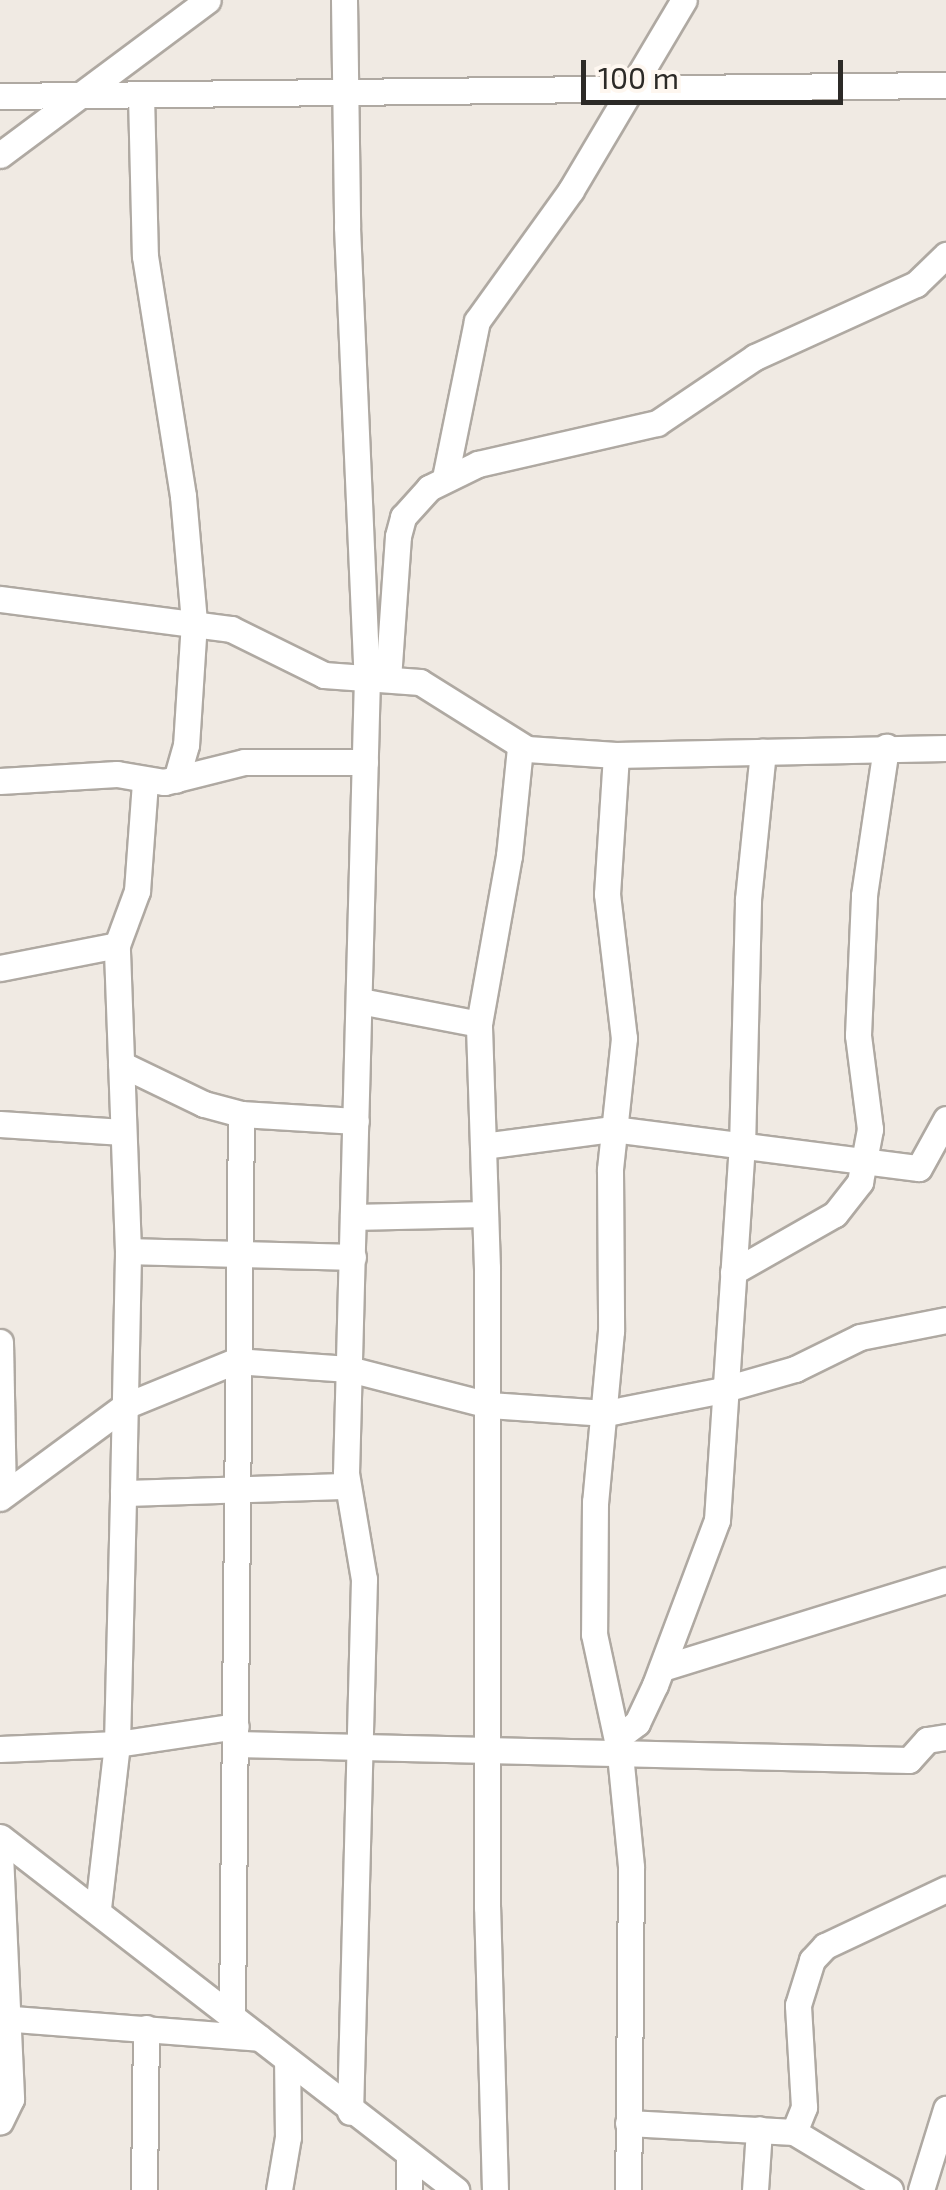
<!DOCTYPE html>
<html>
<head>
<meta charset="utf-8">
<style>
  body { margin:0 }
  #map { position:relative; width:946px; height:2190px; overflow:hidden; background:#f0eae3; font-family:"Exo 2",sans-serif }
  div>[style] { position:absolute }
  .roads { filter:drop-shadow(2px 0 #afa9a2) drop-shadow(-2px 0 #afa9a2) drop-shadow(0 2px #afa9a2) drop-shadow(0 -2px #afa9a2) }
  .minor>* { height:25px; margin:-12.5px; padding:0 12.5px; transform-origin:12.5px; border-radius:12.5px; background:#fff }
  span { translate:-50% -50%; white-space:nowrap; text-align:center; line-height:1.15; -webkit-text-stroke:10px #fef7f0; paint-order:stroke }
  .scale { position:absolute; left:581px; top:60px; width:262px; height:45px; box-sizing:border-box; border:5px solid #2c2a27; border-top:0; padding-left:12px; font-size:30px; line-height:35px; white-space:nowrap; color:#2c2a27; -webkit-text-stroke:8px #fef7f0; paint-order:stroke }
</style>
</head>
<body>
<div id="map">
  <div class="roads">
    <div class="minor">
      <i style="left:344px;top:0;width:227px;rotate:89.2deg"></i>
      <i style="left:347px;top:227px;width:450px;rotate:87.5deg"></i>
      <i style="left:367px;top:677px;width:796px;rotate:91.51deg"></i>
      <i style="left:346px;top:1473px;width:108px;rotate:80.4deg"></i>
      <i style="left:364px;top:1579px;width:533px;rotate:91.5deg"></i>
      <i style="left:141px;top:95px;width:161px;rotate:88.6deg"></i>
      <i style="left:145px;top:256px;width:243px;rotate:81deg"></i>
      <i style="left:183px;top:496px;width:126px;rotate:85deg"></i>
      <i style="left:194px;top:622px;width:123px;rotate:93.7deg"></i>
      <i style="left:186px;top:745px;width:36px;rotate:106deg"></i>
      <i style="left:0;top:96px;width:946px;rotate:-0.67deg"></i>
      <i style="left:0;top:155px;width:259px;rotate:-36.7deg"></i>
      <i style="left:445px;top:478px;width:160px;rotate:-78.5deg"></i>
      <i style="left:477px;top:321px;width:161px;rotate:-54.3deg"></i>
      <i style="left:571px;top:190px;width:221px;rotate:-59.3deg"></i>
      <i style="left:0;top:599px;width:233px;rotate:7.4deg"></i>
      <i style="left:231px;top:629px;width:104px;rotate:26.3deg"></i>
      <i style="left:324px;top:675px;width:96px;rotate:4.2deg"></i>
      <i style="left:420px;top:682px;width:126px;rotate:32.1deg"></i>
      <i style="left:527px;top:749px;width:89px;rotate:3.9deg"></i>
      <i style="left:616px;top:755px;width:330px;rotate:-1.2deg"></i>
      <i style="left:388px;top:679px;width:143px;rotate:-86deg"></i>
      <i style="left:398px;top:536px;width:20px;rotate:-75deg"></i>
      <i style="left:403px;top:517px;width:39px;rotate:-48deg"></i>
      <i style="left:429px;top:488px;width:55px;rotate:-26.1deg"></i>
      <i style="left:478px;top:464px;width:184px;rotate:-12.9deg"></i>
      <i style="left:657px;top:423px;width:118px;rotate:-34deg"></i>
      <i style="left:755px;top:357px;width:177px;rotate:-24.4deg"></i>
      <i style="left:916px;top:284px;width:42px;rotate:-44deg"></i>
      <i style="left:616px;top:755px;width:139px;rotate:93.7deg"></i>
      <i style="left:607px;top:894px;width:145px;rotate:83.3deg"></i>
      <i style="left:624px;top:1038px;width:133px;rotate:96.1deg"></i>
      <i style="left:610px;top:1170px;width:161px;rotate:89.6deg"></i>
      <i style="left:611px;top:1331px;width:172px;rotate:95.3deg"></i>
      <i style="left:595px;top:1502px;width:132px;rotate:90.4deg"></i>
      <i style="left:594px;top:1634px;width:123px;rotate:77.8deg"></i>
      <i style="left:620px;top:1754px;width:114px;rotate:84.4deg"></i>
      <i style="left:631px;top:1867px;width:323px;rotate:90.5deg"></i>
      <i style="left:0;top:781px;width:117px;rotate:-3.4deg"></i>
      <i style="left:117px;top:774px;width:48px;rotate:9.7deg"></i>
      <i style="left:164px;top:782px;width:82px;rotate:-14deg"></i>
      <i style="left:244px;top:762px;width:121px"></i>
      <i style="left:0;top:968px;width:119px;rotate:-11.1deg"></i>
      <i style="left:360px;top:1001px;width:121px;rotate:10.9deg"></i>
      <i style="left:121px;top:1064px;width:92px;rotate:25.7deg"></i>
      <i style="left:204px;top:1104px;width:38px;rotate:15deg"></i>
      <i style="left:241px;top:1114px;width:115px;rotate:3.5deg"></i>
      <i style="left:0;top:1124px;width:123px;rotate:3.7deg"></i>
      <i style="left:483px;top:1146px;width:131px;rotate:-7.5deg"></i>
      <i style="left:613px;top:1129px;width:308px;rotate:7.3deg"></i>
      <i style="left:919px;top:1168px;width:56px;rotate:-61.1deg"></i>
      <i style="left:353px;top:1217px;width:132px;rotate:-1.3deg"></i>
      <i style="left:128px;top:1251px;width:225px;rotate:1.5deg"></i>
      <i style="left:733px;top:1272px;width:117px;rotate:-29.6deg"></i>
      <i style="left:835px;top:1214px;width:41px;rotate:-52deg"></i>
      <i style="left:860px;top:1182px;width:54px;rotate:-79.3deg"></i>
      <i style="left:870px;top:1129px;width:95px;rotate:-97.3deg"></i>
      <i style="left:858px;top:1035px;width:140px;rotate:-87.5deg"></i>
      <i style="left:864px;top:895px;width:150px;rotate:-81.5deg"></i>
      <i style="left:0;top:1342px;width:151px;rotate:88.9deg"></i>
      <i style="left:123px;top:1493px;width:223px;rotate:-1.8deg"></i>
      <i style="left:0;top:1498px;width:155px;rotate:-36.4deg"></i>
      <i style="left:125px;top:1406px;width:119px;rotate:-22.2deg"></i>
      <i style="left:235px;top:1361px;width:114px;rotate:4deg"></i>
      <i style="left:349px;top:1369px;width:145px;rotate:14.4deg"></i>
      <i style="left:489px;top:1405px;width:117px;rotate:3.9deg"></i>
      <i style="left:606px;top:1413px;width:114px;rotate:-11.1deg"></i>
      <i style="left:718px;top:1391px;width:80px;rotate:-15.9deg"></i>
      <i style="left:795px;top:1369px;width:72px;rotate:-26.2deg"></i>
      <i style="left:860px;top:1337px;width:88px;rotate:-11.2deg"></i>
      <i style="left:662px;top:1668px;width:297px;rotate:-17.2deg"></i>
      <i style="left:617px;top:1738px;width:25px;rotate:-37deg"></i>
      <i style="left:637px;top:1723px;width:42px;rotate:-64.7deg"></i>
      <i style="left:655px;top:1685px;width:176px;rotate:-69.4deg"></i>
      <i style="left:717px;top:1520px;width:373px;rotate:-86.2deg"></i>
      <i style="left:742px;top:1148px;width:249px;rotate:-88.6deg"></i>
      <i style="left:748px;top:899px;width:148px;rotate:-84.2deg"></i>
      <i style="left:236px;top:1744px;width:673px;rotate:1.36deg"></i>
      <i style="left:909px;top:1760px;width:27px;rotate:-48deg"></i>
      <i style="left:927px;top:1740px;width:19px;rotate:-9deg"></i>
      <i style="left:0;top:1749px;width:117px;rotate:-2.4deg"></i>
      <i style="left:117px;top:1744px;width:120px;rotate:-8.6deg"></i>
      <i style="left:0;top:1837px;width:577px;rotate:37.74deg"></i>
      <i style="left:0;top:1854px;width:245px;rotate:87.4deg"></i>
      <i style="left:11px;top:2099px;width:25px;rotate:116deg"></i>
      <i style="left:98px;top:1908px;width:165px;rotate:-83.4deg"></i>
      <i style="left:117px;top:1744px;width:251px;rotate:-88.6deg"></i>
      <i style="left:123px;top:1493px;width:242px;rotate:-88.8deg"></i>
      <i style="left:128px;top:1251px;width:306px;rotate:-92.1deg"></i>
      <i style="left:117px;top:945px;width:58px;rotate:-69.7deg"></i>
      <i style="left:137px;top:891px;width:110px;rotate:-85.8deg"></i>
      <i style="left:232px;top:2016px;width:902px;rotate:-89.43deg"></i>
      <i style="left:0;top:2018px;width:260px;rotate:4.4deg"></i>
      <i style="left:628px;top:2123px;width:166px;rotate:3.1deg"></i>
      <i style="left:794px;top:2132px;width:112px;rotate:31.1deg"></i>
      <i style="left:794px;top:2132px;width:27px;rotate:-68deg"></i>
      <i style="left:804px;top:2107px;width:102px;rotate:-93.4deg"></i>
      <i style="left:798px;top:2005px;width:47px;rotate:-72.7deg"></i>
      <i style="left:812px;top:1960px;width:19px;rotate:-47deg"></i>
      <i style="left:825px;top:1946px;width:134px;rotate:-25.2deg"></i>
      <i style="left:409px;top:2155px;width:35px;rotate:90deg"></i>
      <i style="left:144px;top:2190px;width:162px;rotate:-89.3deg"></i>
      <i style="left:279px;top:2190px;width:54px;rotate:-80.4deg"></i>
      <i style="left:288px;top:2137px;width:77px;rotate:-90.7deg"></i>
      <i style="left:495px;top:2190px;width:283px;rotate:-91.6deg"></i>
      <i style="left:487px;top:1907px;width:639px;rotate:-90deg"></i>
      <i style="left:487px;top:1268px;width:244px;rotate:-91.9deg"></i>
      <i style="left:479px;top:1024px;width:171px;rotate:-79.9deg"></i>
      <i style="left:509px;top:856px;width:110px;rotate:-84.2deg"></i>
      <i style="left:755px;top:2190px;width:61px;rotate:-86.2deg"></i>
      <i style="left:921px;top:2190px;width:85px;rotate:-72.8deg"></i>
    </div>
  </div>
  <div class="scale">100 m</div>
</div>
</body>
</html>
